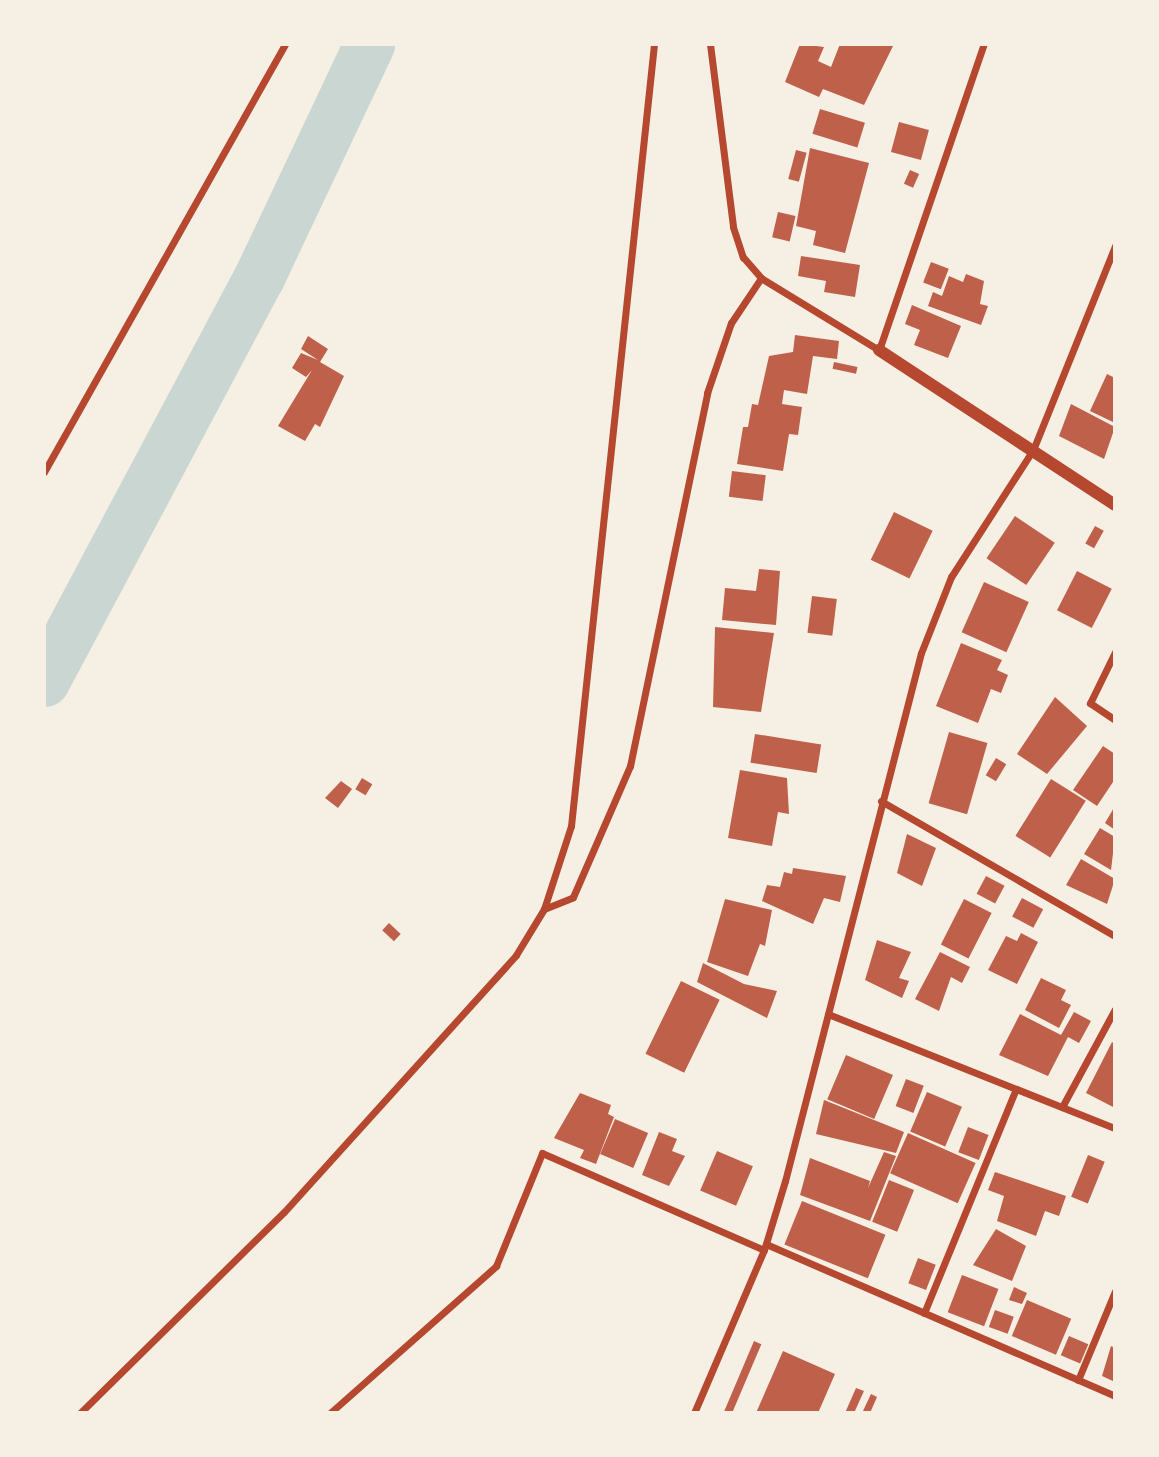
<!DOCTYPE html>
<html>
<head>
<meta charset="utf-8">
<style>
  body { margin:0 }
  #map { position:relative; width:1159px; height:1457px; overflow:hidden; background:#f6efe4; font-family:"Noto Sans",sans-serif }
  div>[style] { position:absolute }
  .river>* { height:51px; margin:-25.5px; padding:0 25.5px; transform-origin:25.5px; border-radius:25.5px; background:#c9d6d2 }
  .building>* { inset:0; background:#bf614a; transform-origin:0 0 }
  .minor>* { height:7px; margin:-3.5px; padding:0 3.5px; transform-origin:3.5px; border-radius:3.5px; background:#b5482f }
  .tertiary>* { height:12px; margin:-6px; padding:0 6px; transform-origin:6px; border-radius:6px; background:#b5482f }
  span { translate:-50% -50%; white-space:nowrap; text-align:center; line-height:1.15; -webkit-text-stroke:7px #f6efe4; paint-order:stroke }
  .frame { position:absolute; inset:0; border:46px solid #f6efe4; pointer-events:none }
</style>
</head>
<body>
<div id="map">
  <div class="river">
    <i style="left:44px;top:681px;width:458px;rotate:-62deg"></i>
    <i style="left:259px;top:277px;width:258px;rotate:-64.7deg"></i>
  </div>
  <div class="building">
    <i style="clip-path:polygon(800px 44px,824px 47px,818px 61px,831px 67px,840px 44px,894px 44px,864px 105px,823px 89px,819px 97px,785px 82px)"></i>
    <i style="left:820px;top:109px;width:47px;height:26px;rotate:17deg"></i>
    <i style="left:899px;top:122px;width:31px;height:31px;rotate:15deg"></i>
    <i style="clip-path:polygon(810px 148px,869px 163px,845px 253px,813px 245px,816px 231px,796px 226px)"></i>
    <i style="left:796px;top:150px;width:11px;height:30px;rotate:15deg"></i>
    <i style="left:910px;top:170px;width:10px;height:15px;rotate:24deg"></i>
    <i style="left:778px;top:212px;width:18px;height:26px;rotate:13deg"></i>
    <i style="clip-path:polygon(801px 256px,860px 265px,855px 297px,824px 292px,826px 281px,798px 276px)"></i>
    <i style="left:931px;top:262px;width:19px;height:22px;rotate:21deg"></i>
    <i style="clip-path:polygon(966px 274px,984px 281px,980px 304px,988px 306px,981px 325px,928px 306px,933px 292px,942px 296px,949px 276px,963px 282px)"></i>
    <i style="clip-path:polygon(912px 305px,961px 326px,948px 358px,914px 345px,920px 330px,905px 324px)"></i>
    <i style="clip-path:polygon(795px 335px,839px 341px,837px 359px,813px 356px,807px 394px,784px 390px,782px 404px,802px 407px,798px 435px,789px 434px,783px 471px,737px 464px,743px 427px,748px 427px,752px 404px,758px 405px,769px 356px,793px 352px)"></i>
    <i style="clip-path:polygon(308px 336px,328px 349px,320px 362px,344px 376px,320px 427px,315px 424px,305px 441px,278px 426px,312px 370px,306px 377px,292px 368px,301px 353px,318px 360px,301px 349px)"></i>
    <i style="left:834px;top:362px;width:24px;height:7px;rotate:12deg"></i>
    <i style="clip-path:polygon(1107px 374px,1115px 378px,1115px 423px,1090px 411px)"></i>
    <i style="clip-path:polygon(1071px 404px,1115px 427px,1104px 459px,1059px 436px)"></i>
    <i style="left:732px;top:471px;width:34px;height:26px;rotate:7deg"></i>
    <i style="left:894px;top:512px;width:43px;height:53px;rotate:26deg"></i>
    <i style="left:1015px;top:516px;width:48px;height:51px;rotate:34deg"></i>
    <i style="left:1095px;top:526px;width:10px;height:20px;rotate:29deg"></i>
    <i style="clip-path:polygon(759px 569px,780px 571px,776px 625px,722px 620px,725px 588px,756px 591px)"></i>
    <i style="left:1077px;top:571px;width:39px;height:44px;rotate:27deg"></i>
    <i style="left:984px;top:582px;width:49px;height:55px;rotate:24deg"></i>
    <i style="left:812px;top:596px;width:25px;height:37px;rotate:7deg"></i>
    <i style="clip-path:polygon(715px 627px,774px 633px,761px 712px,713px 707px)"></i>
    <i style="clip-path:polygon(961px 643px,1002px 660px,997px 670px,1008px 675px,1001px 693px,991px 689px,978px 723px,936px 706px)"></i>
    <i style="clip-path:polygon(1055px 697px,1087px 726px,1047px 774px,1017px 754px)"></i>
    <i style="left:949px;top:732px;width:40px;height:74px;rotate:16deg"></i>
    <i style="left:755px;top:734px;width:67px;height:29px;rotate:9deg"></i>
    <i style="clip-path:polygon(1103px 746px,1115px 754px,1115px 779px,1097px 806px,1073px 790px)"></i>
    <i style="left:996px;top:758px;width:12px;height:20px;rotate:31deg"></i>
    <i style="clip-path:polygon(740px 770px,787px 778px,789px 814px,778px 812px,772px 846px,728px 838px)"></i>
    <i style="left:362px;top:778px;width:12px;height:13px;rotate:31deg"></i>
    <i style="left:1051px;top:779px;width:41px;height:67px;rotate:32deg"></i>
    <i style="clip-path:polygon(341px 781px,352px 789px,338px 808px,325px 798px)"></i>
    <i style="clip-path:polygon(1115px 806px,1115px 830px,1105px 823px)"></i>
    <i style="clip-path:polygon(1100px 828px,1115px 837px,1111px 870px,1084px 854px)"></i>
    <i style="clip-path:polygon(907px 834px,936px 848px,922px 886px,897px 873px)"></i>
    <i style="clip-path:polygon(1081px 859px,1115px 879px,1107px 904px,1066px 885px)"></i>
    <i style="clip-path:polygon(793px 868px,846px 876px,840px 902px,824px 898px,813px 924px,762px 901px,767px 885px,780px 887px,784px 872px,792px 874px)"></i>
    <i style="left:986px;top:876px;width:21px;height:20px;rotate:28deg"></i>
    <i style="left:1022px;top:898px;width:24px;height:21px;rotate:28deg"></i>
    <i style="clip-path:polygon(725px 899px,772px 910px,765px 946px,760px 944px,748px 976px,707px 962px)"></i>
    <i style="left:964px;top:899px;width:31px;height:51px;rotate:27deg"></i>
    <i style="left:389px;top:923px;width:16px;height:10px;rotate:43deg"></i>
    <i style="clip-path:polygon(1021px 933px,1038px 942px,1017px 984px,988px 970px,1006px 936px,1017px 941px)"></i>
    <i style="clip-path:polygon(877px 940px,911px 952px,899px 978px,909px 981px,902px 998px,865px 980px)"></i>
    <i style="clip-path:polygon(940px 952px,970px 967px,962px 983px,951px 977px,939px 1011px,915px 999px)"></i>
    <i style="clip-path:polygon(703px 963px,744px 984px,777px 991px,767px 1018px,697px 982px)"></i>
    <i style="clip-path:polygon(1041px 978px,1066px 990px,1061px 1000px,1071px 1005px,1059px 1028px,1025px 1010px)"></i>
    <i style="left:681px;top:981px;width:43px;height:81px;rotate:26deg"></i>
    <i style="clip-path:polygon(1074px 1012px,1091px 1021px,1079px 1043px,1068px 1037px,1048px 1076px,999px 1055px,1020px 1014px,1061px 1035px)"></i>
    <i style="clip-path:polygon(1112px 1042px,1115px 1044px,1115px 1108px,1086px 1093px)"></i>
    <i style="left:846px;top:1055px;width:51px;height:48px;rotate:23deg"></i>
    <i style="left:906px;top:1079px;width:19px;height:29px;rotate:21deg"></i>
    <i style="left:927px;top:1092px;width:38px;height:43px;rotate:23deg"></i>
    <i style="clip-path:polygon(580px 1093px,611px 1105px,608px 1114px,614px 1117px,596px 1164px,580px 1158px,584px 1150px,554px 1138px)"></i>
    <i style="clip-path:polygon(824px 1100px,904px 1132px,896px 1153px,816px 1134px)"></i>
    <i style="left:615px;top:1119px;width:36px;height:38px;rotate:23deg"></i>
    <i style="left:968px;top:1127px;width:22px;height:27px;rotate:21deg"></i>
    <i style="clip-path:polygon(659px 1132px,677px 1139px,672px 1151px,685px 1156px,669px 1186px,642px 1175px)"></i>
    <i style="left:908px;top:1133px;width:74px;height:44px;rotate:24deg"></i>
    <i style="left:717px;top:1151px;width:39px;height:43px;rotate:23deg"></i>
    <i style="clip-path:polygon(884px 1152px,896px 1156px,870px 1221px,800px 1195px,810px 1158px,870px 1181px,868px 1188px)"></i>
    <i style="left:1088px;top:1155px;width:18px;height:45px;rotate:22deg"></i>
    <i style="clip-path:polygon(995px 1172px,1066px 1196px,1059px 1216px,1045px 1211px,1036px 1236px,997px 1221px,1004px 1196px,988px 1190px)"></i>
    <i style="left:889px;top:1180px;width:27px;height:45px;rotate:22deg"></i>
    <i style="left:802px;top:1201px;width:90px;height:47px;rotate:22deg"></i>
    <i style="clip-path:polygon(996px 1229px,1026px 1246px,1012px 1281px,973px 1265px)"></i>
    <i style="left:918px;top:1258px;width:19px;height:27px;rotate:21deg"></i>
    <i style="left:962px;top:1275px;width:39px;height:40px;rotate:21deg"></i>
    <i style="clip-path:polygon(1014px 1287px,1027px 1293px,1022px 1304px,1009px 1300px)"></i>
    <i style="left:1027px;top:1300px;width:48px;height:39px;rotate:23deg"></i>
    <i style="left:995px;top:1310px;width:20px;height:18px;rotate:20deg"></i>
    <i style="left:1069px;top:1336px;width:21px;height:21px;rotate:23deg"></i>
    <i style="left:754px;top:1341px;width:8px;height:79px;rotate:23deg"></i>
    <i style="clip-path:polygon(1111px 1346px,1115px 1348px,1115px 1382px,1102px 1376px)"></i>
    <i style="clip-path:polygon(783px 1351px,835px 1374px,818px 1413px,756px 1413px)"></i>
    <i style="clip-path:polygon(856px 1388px,864px 1391px,854px 1413px,845px 1413px)"></i>
    <i style="clip-path:polygon(871px 1394px,877px 1397px,870px 1413px,862px 1413px)"></i>
  </div>
  <div class="minor">
    <i style="left:710px;top:44px;width:184px;rotate:82.8deg"></i>
    <i style="left:733px;top:227px;width:32px;rotate:72deg"></i>
    <i style="left:743px;top:257px;width:28px;rotate:49deg"></i>
    <i style="left:761px;top:278px;width:138px;rotate:31.4deg"></i>
    <i style="left:879px;top:350px;width:324px;rotate:-71.1deg"></i>
    <i style="left:44px;top:472px;width:491px;rotate:-60.6deg"></i>
    <i style="left:1115px;top:652px;width:57px;rotate:116.1deg"></i>
    <i style="left:1090px;top:703px;width:30px;rotate:34deg"></i>
    <i style="left:881px;top:801px;width:270px;rotate:30deg"></i>
    <i style="left:544px;top:909px;width:31px;rotate:-22deg"></i>
    <i style="left:573px;top:897px;width:143px;rotate:-66.5deg"></i>
    <i style="left:630px;top:766px;width:381px;rotate:-78.3deg"></i>
    <i style="left:707px;top:393px;width:74px;rotate:-71.1deg"></i>
    <i style="left:731px;top:323px;width:54px;rotate:-56.3deg"></i>
    <i style="left:828px;top:1014px;width:309px;rotate:21.7deg"></i>
    <i style="left:1062px;top:1107px;width:111px;rotate:-61.6deg"></i>
    <i style="left:766px;top:1244px;width:381px;rotate:23.5deg"></i>
    <i style="left:924px;top:1313px;width:242px;rotate:-67.7deg"></i>
    <i style="left:1078px;top:1380px;width:96px;rotate:-67.4deg"></i>
    <i style="left:80px;top:1413px;width:286px;rotate:-44.6deg"></i>
    <i style="left:284px;top:1212px;width:346px;rotate:-47.9deg"></i>
    <i style="left:516px;top:955px;width:54px;rotate:-58.7deg"></i>
    <i style="left:544px;top:909px;width:87px;rotate:-72deg"></i>
    <i style="left:571px;top:826px;width:786px;rotate:-83.94deg"></i>
    <i style="left:330px;top:1413px;width:222px;rotate:-41.5deg"></i>
    <i style="left:496px;top:1266px;width:122px;rotate:-67.8deg"></i>
    <i style="left:542px;top:1153px;width:242px;rotate:23.6deg"></i>
    <i style="left:694px;top:1413px;width:177px;rotate:-66.8deg"></i>
    <i style="left:764px;top:1250px;width:72px;rotate:-73.1deg"></i>
    <i style="left:785px;top:1181px;width:545px;rotate:-75.56deg"></i>
    <i style="left:921px;top:653px;width:82px;rotate:-68.5deg"></i>
    <i style="left:951px;top:577px;width:151px;rotate:-57.2deg"></i>
    <i style="left:1033px;top:450px;width:220px;rotate:-68.1deg"></i>
  </div>
  <div class="tertiary">
    <i style="left:879px;top:350px;width:282px;rotate:33.3deg"></i>
  </div>
  <div class="frame"></div>
</div>
</body>
</html>
